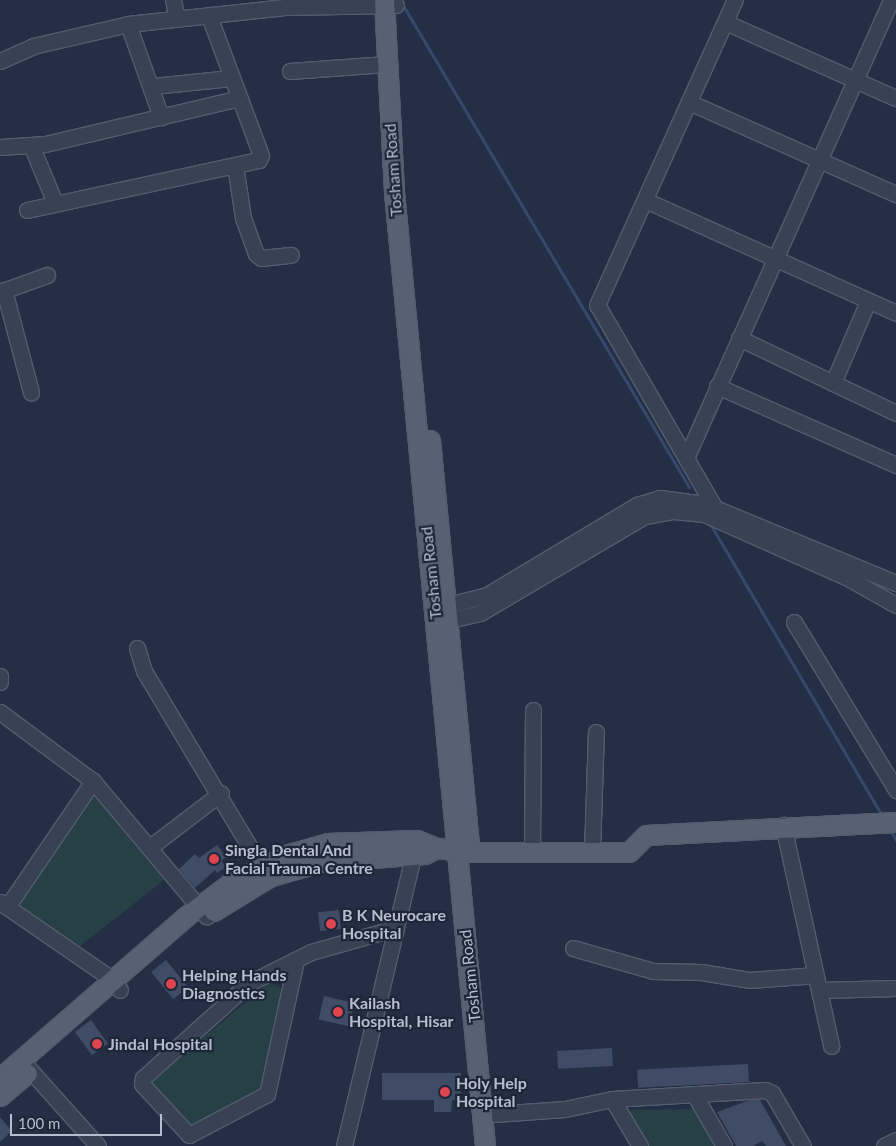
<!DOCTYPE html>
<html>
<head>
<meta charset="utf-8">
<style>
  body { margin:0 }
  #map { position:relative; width:896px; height:1146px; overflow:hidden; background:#242f45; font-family:Lato,sans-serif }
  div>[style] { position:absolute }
  .green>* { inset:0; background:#264046 }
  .stream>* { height:3px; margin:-1.5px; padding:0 1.5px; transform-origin:1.5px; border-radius:1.5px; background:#36496d }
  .building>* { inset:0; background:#404c65; transform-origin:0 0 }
  .roads { filter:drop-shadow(1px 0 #545d6e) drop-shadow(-1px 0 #545d6e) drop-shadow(0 1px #545d6e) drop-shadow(0 -1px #545d6e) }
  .minor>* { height:15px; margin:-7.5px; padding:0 7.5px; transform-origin:7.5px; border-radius:7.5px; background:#384254 }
  .major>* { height:19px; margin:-9.5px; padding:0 9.5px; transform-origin:9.5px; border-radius:9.5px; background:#566174 }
  .dots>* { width:14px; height:14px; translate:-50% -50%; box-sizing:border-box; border:2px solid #1d2739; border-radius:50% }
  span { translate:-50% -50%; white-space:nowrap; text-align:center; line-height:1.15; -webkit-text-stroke:4.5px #1d2739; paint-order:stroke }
  .street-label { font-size:16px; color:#b6bdce }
  .poi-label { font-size:16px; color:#b6bdce; font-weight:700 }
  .left { translate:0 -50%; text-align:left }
  .scale { position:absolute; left:10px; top:1114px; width:152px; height:22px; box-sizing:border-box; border:2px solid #b6bdce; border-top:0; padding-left:6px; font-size:15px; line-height:18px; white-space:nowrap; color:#b6bdce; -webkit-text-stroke:4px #1d2739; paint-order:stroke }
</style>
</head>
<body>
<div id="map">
  <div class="green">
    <i style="clip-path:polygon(94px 795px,164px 880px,79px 947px,17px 903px)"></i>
    <i style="clip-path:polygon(269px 982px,284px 990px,261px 1093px,190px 1130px,149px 1084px)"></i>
    <i style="clip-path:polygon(693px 1109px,714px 1146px,649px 1146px,628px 1110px)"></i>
  </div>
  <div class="stream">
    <i style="left:401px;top:2px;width:564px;rotate:59.3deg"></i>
    <i style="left:709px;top:522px;width:341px;rotate:59.5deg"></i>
    <i style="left:889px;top:828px;width:14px;rotate:60deg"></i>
  </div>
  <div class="building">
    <i style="clip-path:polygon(217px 845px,226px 857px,221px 861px,226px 867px,217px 873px,215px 870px,195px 888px,179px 869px,195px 854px,199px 858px)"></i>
    <i style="left:339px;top:910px;width:19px;height:21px;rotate:84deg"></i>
    <i style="left:166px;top:960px;width:35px;height:19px;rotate:51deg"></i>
    <i style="left:324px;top:996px;width:31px;height:24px;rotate:13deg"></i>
    <i style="left:91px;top:1020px;width:29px;height:20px;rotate:54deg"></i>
    <i style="left:612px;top:1048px;width:18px;height:55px;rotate:87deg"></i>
    <i style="left:748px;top:1064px;width:18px;height:111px;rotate:87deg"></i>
    <i style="clip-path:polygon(382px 1073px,461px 1073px,461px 1100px,452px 1100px,451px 1112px,434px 1112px,434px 1100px,382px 1100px)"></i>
    <i style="clip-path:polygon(750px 1100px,760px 1100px,786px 1146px,766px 1146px,762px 1141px,753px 1146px,736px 1146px,717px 1112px)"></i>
    <i style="clip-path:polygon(0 1117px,12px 1131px,0 1142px)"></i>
  </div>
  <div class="roads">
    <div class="minor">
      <i style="left:173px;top:0;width:19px;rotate:78deg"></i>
      <i style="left:725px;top:22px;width:187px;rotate:24deg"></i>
      <i style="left:128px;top:24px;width:99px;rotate:70.5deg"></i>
      <i style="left:0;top:61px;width:36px;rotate:-24deg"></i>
      <i style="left:33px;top:46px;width:98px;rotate:-13deg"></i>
      <i style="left:128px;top:24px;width:158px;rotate:-6.2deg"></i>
      <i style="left:285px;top:7px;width:111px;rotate:-1deg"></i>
      <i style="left:290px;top:71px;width:96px;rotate:-4.2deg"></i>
      <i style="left:153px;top:86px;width:78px;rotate:-5.9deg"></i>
      <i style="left:689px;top:102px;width:227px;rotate:24deg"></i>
      <i style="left:31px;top:145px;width:63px;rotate:67.5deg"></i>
      <i style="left:0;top:147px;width:45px;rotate:-3.8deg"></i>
      <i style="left:45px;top:144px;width:199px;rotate:-13.3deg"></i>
      <i style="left:235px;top:165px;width:54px;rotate:81.4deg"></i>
      <i style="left:243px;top:218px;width:38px;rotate:70deg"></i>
      <i style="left:256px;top:254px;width:6px;rotate:39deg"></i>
      <i style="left:261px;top:258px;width:30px;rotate:-6deg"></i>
      <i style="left:645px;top:200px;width:275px;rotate:24.2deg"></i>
      <i style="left:27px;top:210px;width:237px;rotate:-12.2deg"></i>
      <i style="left:259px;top:160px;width:5px;rotate:-68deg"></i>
      <i style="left:261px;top:155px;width:148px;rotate:-110.5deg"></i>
      <i style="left:4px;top:290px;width:106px;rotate:75.2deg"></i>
      <i style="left:0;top:292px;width:50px;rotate:-19.9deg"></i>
      <i style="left:739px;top:338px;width:174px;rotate:25.5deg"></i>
      <i style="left:833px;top:383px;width:89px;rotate:-66.9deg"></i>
      <i style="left:717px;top:386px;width:196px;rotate:23.8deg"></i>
      <i style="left:687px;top:456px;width:499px;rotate:-65.9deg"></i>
      <i style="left:723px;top:522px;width:251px;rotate:-120.1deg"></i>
      <i style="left:597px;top:305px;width:335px;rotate:-65.7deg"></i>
      <i style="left:436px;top:608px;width:53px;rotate:-14.3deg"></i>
      <i style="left:487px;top:595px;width:175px;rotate:-31deg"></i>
      <i style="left:637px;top:505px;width:24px;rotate:-17deg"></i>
      <i style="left:660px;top:498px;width:45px;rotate:7.6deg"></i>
      <i style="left:705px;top:504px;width:207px;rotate:22.5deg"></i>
      <i style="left:794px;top:622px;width:197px;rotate:58.7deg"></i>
      <i style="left:437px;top:623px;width:44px;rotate:-13.1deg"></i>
      <i style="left:480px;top:613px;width:191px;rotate:-30.5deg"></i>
      <i style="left:645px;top:516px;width:29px;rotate:-10deg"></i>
      <i style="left:674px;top:511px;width:30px;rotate:6deg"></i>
      <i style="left:704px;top:514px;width:158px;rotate:24deg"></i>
      <i style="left:848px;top:578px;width:55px;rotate:29.4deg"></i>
      <i style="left:137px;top:648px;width:24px;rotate:73deg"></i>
      <i style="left:144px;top:671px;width:229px;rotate:59deg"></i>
      <i style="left:0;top:676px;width:6px;rotate:90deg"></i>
      <i style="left:0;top:712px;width:116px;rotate:36.6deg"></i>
      <i style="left:93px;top:781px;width:177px;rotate:50deg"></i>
      <i style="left:783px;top:825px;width:226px;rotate:77.7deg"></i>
      <i style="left:150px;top:847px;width:89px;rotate:-37.3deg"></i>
      <i style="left:592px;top:851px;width:119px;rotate:-88.1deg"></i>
      <i style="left:532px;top:853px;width:143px;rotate:-89.6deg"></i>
      <i style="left:0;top:902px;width:137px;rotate:34.6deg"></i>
      <i style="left:113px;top:980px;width:12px;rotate:55deg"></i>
      <i style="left:7px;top:907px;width:153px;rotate:-55.7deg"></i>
      <i style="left:573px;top:948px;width:83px;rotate:16deg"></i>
      <i style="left:653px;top:971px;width:48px;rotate:1.2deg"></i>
      <i style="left:701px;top:972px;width:50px;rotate:9.3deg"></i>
      <i style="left:750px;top:980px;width:66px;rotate:-4.3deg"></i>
      <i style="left:296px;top:960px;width:137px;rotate:102.2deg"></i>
      <i style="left:267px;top:1094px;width:88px;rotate:152.3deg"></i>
      <i style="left:189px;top:1135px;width:69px;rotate:-132.7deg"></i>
      <i style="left:142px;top:1084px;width:6px;rotate:-81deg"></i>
      <i style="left:143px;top:1078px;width:142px;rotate:-41.9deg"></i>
      <i style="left:249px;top:983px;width:69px;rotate:-26.6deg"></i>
      <i style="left:311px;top:952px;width:88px;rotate:-15.8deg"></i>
      <i style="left:819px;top:990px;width:77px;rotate:-1.5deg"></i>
      <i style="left:22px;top:1061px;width:114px;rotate:48.2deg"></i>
      <i style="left:694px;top:1094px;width:60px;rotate:60deg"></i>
      <i style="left:612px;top:1099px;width:55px;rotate:59.2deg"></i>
      <i style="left:494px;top:1114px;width:71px;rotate:-4deg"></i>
      <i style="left:565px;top:1109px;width:48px;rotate:-12deg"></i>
      <i style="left:612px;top:1099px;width:153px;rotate:-3.4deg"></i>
      <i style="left:765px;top:1090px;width:8px;rotate:23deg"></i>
      <i style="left:772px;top:1093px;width:61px;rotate:59.7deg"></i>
      <i style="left:344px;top:1146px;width:310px;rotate:-76.6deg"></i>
      <i style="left:884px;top:1146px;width:13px;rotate:-27deg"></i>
    </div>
    <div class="major">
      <i style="left:384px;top:0;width:192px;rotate:87deg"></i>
      <i style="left:394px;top:192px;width:958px;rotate:84.55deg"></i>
      <i style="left:430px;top:440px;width:410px;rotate:84.5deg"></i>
      <i style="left:214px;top:911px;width:67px;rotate:-31.6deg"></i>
      <i style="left:271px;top:876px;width:51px;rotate:-15.9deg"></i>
      <i style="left:320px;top:862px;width:105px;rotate:-4.4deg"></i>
      <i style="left:425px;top:854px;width:13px;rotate:-27deg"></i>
      <i style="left:0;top:1078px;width:245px;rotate:-41deg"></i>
      <i style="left:185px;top:917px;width:59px;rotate:-36.7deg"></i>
      <i style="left:232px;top:882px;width:60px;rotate:-26.6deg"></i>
      <i style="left:286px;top:855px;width:44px;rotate:-15.9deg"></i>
      <i style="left:328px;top:843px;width:89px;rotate:-1.9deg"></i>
      <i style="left:417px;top:840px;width:22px;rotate:22deg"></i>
      <i style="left:437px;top:848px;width:33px;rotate:7deg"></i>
      <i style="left:470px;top:852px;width:159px"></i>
      <i style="left:629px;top:852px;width:24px;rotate:-45deg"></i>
      <i style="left:646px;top:835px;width:250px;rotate:-3deg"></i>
      <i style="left:0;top:1096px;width:35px;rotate:-40deg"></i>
    </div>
  </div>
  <div class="dots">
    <i style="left:214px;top:859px;background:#e0444e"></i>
    <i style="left:331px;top:924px;background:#e0444e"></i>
    <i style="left:171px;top:984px;background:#e0444e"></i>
    <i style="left:338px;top:1012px;background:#e0444e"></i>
    <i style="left:97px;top:1044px;background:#e0444e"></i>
    <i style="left:445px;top:1092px;background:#e0444e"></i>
  </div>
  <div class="street-label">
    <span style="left:393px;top:170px;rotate:-94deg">Tosham Road</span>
    <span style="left:431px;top:573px;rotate:-96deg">Tosham Road</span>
    <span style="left:470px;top:976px;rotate:-96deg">Tosham Road</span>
  </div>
  <div class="poi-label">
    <span class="left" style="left:225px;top:859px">Singla Dental And<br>Facial Trauma Centre</span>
    <span class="left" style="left:342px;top:924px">B K Neurocare<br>Hospital</span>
    <span class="left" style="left:182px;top:984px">Helping Hands<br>Diagnostics</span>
    <span class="left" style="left:349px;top:1012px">Kailash<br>Hospital, Hisar</span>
    <span class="left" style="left:108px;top:1044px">Jindal Hospital</span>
    <span class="left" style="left:456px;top:1092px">Holy Help<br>Hospital</span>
  </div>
  <div class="scale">100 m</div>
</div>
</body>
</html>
